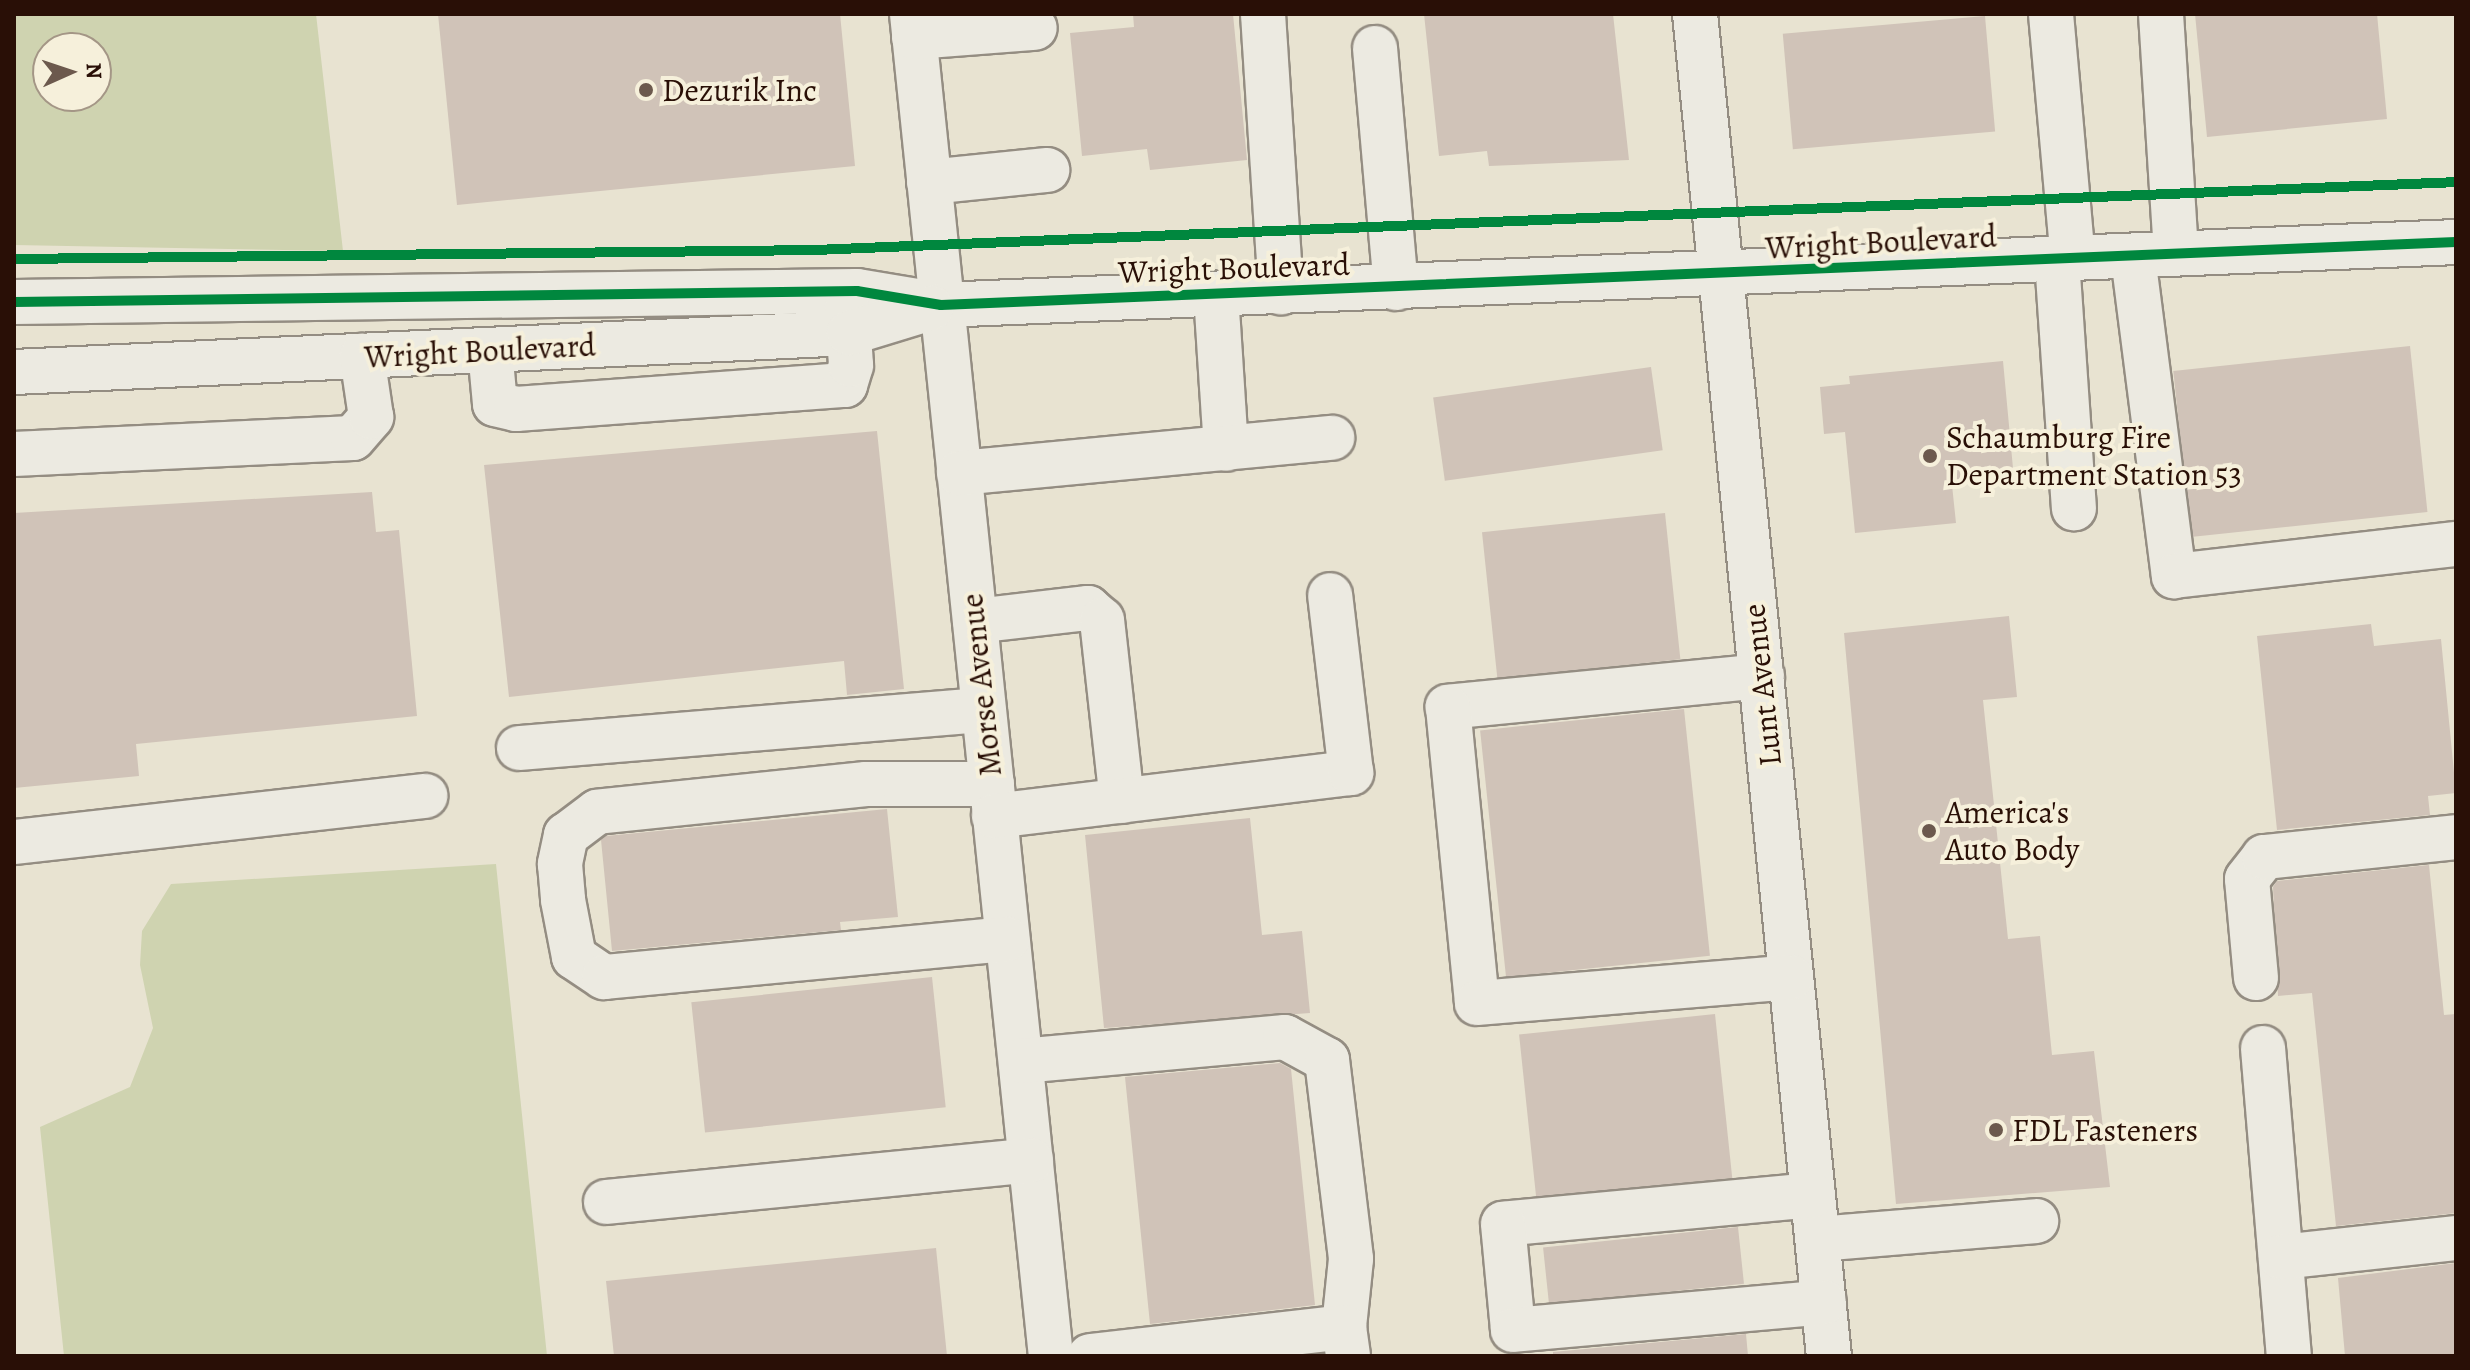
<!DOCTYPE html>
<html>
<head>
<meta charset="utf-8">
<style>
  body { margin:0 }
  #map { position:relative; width:2470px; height:1370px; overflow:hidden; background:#e8e3d1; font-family:Alegreya,serif }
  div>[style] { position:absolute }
  .green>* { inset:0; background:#cfd3b0 }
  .building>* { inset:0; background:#d0c3b8; transform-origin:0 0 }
  .roads { filter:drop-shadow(2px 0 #948d82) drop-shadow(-2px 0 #948d82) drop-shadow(0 2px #948d82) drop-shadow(0 -2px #948d82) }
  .minor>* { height:44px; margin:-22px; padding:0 22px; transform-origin:22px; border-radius:22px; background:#eceae1 }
  .cycleway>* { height:10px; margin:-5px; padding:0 5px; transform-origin:5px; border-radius:5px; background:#00873e }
  .dots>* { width:22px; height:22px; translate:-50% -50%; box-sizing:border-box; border:4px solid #f6f0db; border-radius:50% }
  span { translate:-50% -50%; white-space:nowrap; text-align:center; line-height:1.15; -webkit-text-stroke:8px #f6f0db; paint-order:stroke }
  .poi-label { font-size:32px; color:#290f06 }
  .left { translate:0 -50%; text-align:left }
  .street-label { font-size:32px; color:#290f06 }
  .frame { position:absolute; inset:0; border:16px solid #290f06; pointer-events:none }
  .north { position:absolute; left:32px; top:32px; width:80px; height:80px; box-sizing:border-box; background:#f6f0db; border:2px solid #a49686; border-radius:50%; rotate:87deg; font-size:22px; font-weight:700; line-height:32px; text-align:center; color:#290f06 }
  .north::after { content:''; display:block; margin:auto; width:28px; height:36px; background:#6c594d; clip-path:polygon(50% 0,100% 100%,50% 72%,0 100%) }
</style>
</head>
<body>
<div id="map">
  <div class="green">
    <i style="clip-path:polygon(evenodd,14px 14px,316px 14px,343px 251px,14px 245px,14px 14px,48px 48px,96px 48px,96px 96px,48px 96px,48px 48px)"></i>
    <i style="clip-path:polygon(496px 864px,547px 1356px,64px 1356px,40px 1127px,130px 1087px,153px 1028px,140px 965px,142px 931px,171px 884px)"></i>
  </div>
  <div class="building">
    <i style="clip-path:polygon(438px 14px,840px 14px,855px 166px,457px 205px)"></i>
    <i style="clip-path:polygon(1133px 14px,1233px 14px,1247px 160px,1150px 170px,1147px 149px,1082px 156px,1070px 33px,1134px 27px)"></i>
    <i style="clip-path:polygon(1424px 14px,1613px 14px,1629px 160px,1489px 166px,1487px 151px,1439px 156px)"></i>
    <i style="clip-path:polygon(2195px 14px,2377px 14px,2387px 119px,2207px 137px)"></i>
    <i style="left:1985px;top:16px;width:116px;height:203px;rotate:85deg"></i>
    <i style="left:2410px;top:346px;width:167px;height:238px;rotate:84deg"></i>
    <i style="clip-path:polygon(2003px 361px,2014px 479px,1952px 485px,1956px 523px,1855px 533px,1845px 432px,1824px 434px,1820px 387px,1850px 384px,1849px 376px)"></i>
    <i style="left:1651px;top:367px;width:84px;height:220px;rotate:82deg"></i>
    <i style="clip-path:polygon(877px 431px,904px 689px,847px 695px,844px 661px,509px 697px,484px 465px)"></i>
    <i style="clip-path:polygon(372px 492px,376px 532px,399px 530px,417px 716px,136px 744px,139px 776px,14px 788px,14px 513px)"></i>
    <i style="left:1665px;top:513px;width:147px;height:184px;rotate:84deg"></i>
    <i style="clip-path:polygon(2009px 616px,2017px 697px,1983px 700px,2008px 939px,2040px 936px,2052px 1055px,2094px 1051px,2110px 1187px,1896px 1204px,1844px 633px)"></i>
    <i style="clip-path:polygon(2371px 624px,2374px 646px,2441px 639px,2456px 793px,2428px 796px,2430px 815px,2277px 830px,2257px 636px)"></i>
    <i style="left:1684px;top:709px;width:248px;height:205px;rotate:84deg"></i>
    <i style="clip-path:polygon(887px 809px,898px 917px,840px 922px,841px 930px,612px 951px,601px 840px,606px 836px)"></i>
    <i style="clip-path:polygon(1250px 818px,1262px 935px,1302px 931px,1310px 1013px,1104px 1028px,1085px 835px)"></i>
    <i style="clip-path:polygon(2429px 865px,2444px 1015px,2456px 1014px,2456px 1213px,2336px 1226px,2312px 993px,2278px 996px,2273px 887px,2277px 881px)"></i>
    <i style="left:932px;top:977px;width:131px;height:242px;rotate:84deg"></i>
    <i style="left:1715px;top:1014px;width:165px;height:197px;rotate:84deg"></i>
    <i style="clip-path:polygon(1280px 1063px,1291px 1069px,1315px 1305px,1150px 1324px,1125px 1077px)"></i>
    <i style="left:1738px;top:1227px;width:57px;height:196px;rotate:84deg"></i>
    <i style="clip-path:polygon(936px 1248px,947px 1356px,614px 1356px,606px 1281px)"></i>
    <i style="clip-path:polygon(2456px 1263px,2456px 1356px,2345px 1356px,2338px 1278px)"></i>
    <i style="clip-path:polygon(1746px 1334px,1748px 1356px,1553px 1356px,1553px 1352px)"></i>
  </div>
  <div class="roads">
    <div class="minor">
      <i style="left:912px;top:14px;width:1349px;rotate:84.09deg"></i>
      <i style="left:1263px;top:14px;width:279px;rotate:86.3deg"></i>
      <i style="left:1695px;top:14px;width:1349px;rotate:84.3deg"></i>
      <i style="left:2051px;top:14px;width:246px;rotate:84.9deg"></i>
      <i style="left:2161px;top:14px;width:240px;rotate:86.4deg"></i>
      <i style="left:914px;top:37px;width:121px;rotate:-4.3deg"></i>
      <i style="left:1375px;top:48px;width:241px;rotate:85deg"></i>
      <i style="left:929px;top:182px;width:119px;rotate:-5.8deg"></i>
      <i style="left:2133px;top:257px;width:322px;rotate:82.7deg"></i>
      <i style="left:2174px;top:576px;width:284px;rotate:-6.5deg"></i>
      <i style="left:2057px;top:260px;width:249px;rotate:86.1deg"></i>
      <i style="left:1216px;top:294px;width:155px;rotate:86.3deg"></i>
      <i style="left:14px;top:302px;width:843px;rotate:-0.75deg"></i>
      <i style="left:857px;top:291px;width:85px;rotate:9.5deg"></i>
      <i style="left:941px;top:305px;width:1516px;rotate:-2.38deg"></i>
      <i style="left:490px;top:350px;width:54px;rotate:84.7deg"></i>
      <i style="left:495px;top:404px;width:22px;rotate:13deg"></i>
      <i style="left:516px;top:409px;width:330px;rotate:-4.2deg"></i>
      <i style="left:845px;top:385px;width:21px;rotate:-73deg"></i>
      <i style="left:851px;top:365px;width:58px;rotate:-93.9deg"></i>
      <i style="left:14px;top:372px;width:836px;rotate:-2.67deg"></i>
      <i style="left:849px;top:333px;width:86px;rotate:-17deg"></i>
      <i style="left:14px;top:454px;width:339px;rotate:-2.7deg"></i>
      <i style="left:353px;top:438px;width:28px;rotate:-49deg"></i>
      <i style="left:371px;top:417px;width:62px;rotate:-98.4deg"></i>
      <i style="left:959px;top:473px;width:375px;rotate:-5.4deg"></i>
      <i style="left:975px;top:621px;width:114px;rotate:-6.6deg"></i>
      <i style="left:1088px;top:608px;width:18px;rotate:41deg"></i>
      <i style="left:1102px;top:620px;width:182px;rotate:83.7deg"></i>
      <i style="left:1762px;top:676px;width:316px;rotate:174.4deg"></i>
      <i style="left:1448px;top:707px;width:297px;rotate:84.4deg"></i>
      <i style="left:1477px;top:1003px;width:315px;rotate:-4.7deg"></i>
      <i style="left:519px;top:748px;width:466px;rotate:-4.7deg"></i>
      <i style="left:992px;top:784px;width:126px;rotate:180deg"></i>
      <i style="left:866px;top:784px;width:270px;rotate:174.1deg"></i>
      <i style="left:597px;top:812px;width:39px;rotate:143deg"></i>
      <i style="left:566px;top:835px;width:30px;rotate:102deg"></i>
      <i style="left:560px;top:864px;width:36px;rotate:85deg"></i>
      <i style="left:563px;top:900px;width:58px;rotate:79.1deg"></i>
      <i style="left:574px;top:957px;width:36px;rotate:34deg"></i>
      <i style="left:604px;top:977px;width:405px;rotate:-5.4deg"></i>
      <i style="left:994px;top:816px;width:360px;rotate:-6.9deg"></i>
      <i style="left:1351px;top:773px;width:179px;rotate:-96.7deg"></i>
      <i style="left:14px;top:842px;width:414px;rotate:-6.4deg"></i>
      <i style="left:2256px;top:978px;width:99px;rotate:-95.2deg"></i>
      <i style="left:2247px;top:879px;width:28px;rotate:-52deg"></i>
      <i style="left:2264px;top:857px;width:193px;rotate:-5.9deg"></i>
      <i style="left:2263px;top:1048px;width:309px;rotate:85.2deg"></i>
      <i style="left:1021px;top:1061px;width:265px;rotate:-5.2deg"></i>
      <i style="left:1285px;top:1037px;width:48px;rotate:28.7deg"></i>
      <i style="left:1327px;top:1060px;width:200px;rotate:83.1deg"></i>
      <i style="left:1351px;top:1259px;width:68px;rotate:95.9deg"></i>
      <i style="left:1813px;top:1195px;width:311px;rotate:174.7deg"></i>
      <i style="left:1503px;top:1224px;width:106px;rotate:84.6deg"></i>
      <i style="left:1513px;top:1330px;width:312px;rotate:-5.1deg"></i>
      <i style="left:606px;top:1202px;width:427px;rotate:-5.6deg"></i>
      <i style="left:1818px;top:1239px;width:219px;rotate:-4.7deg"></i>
      <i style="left:2281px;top:1257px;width:176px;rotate:-6.2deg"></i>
      <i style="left:1090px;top:1356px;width:256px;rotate:-6.5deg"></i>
      <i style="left:1344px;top:1327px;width:29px;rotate:82deg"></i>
    </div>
  </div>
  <div class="cycleway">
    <i style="left:14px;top:259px;width:801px;rotate:-0.64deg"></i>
    <i style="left:815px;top:250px;width:1642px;rotate:-2.37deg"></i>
    <i style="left:14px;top:302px;width:843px;rotate:-0.75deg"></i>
    <i style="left:857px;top:291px;width:85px;rotate:9.5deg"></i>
    <i style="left:941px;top:305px;width:1516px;rotate:-2.38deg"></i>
  </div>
  <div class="dots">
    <i style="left:646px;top:90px;background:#6c594d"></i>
    <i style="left:1930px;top:456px;background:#6c594d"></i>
    <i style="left:1929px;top:831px;background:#6c594d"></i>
    <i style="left:1996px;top:1130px;background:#6c594d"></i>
  </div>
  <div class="poi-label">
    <span class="left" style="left:662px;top:90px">Dezurik Inc</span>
    <span class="left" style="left:1946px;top:456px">Schaumburg Fire<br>Department Station 53</span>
    <span class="left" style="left:1945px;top:831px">America's<br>Auto Body</span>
    <span class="left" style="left:2012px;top:1130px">FDL Fasteners</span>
  </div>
  <div class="street-label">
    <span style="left:1881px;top:242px;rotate:-3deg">Wright Boulevard</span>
    <span style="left:1234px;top:268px;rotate:-2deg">Wright Boulevard</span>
    <span style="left:480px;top:351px;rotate:-3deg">Wright Boulevard</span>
    <span style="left:981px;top:685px;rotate:-96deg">Morse Avenue</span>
    <span style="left:1762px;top:685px;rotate:-96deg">Lunt Avenue</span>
  </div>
  <div class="frame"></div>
  <div class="north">N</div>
</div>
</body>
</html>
